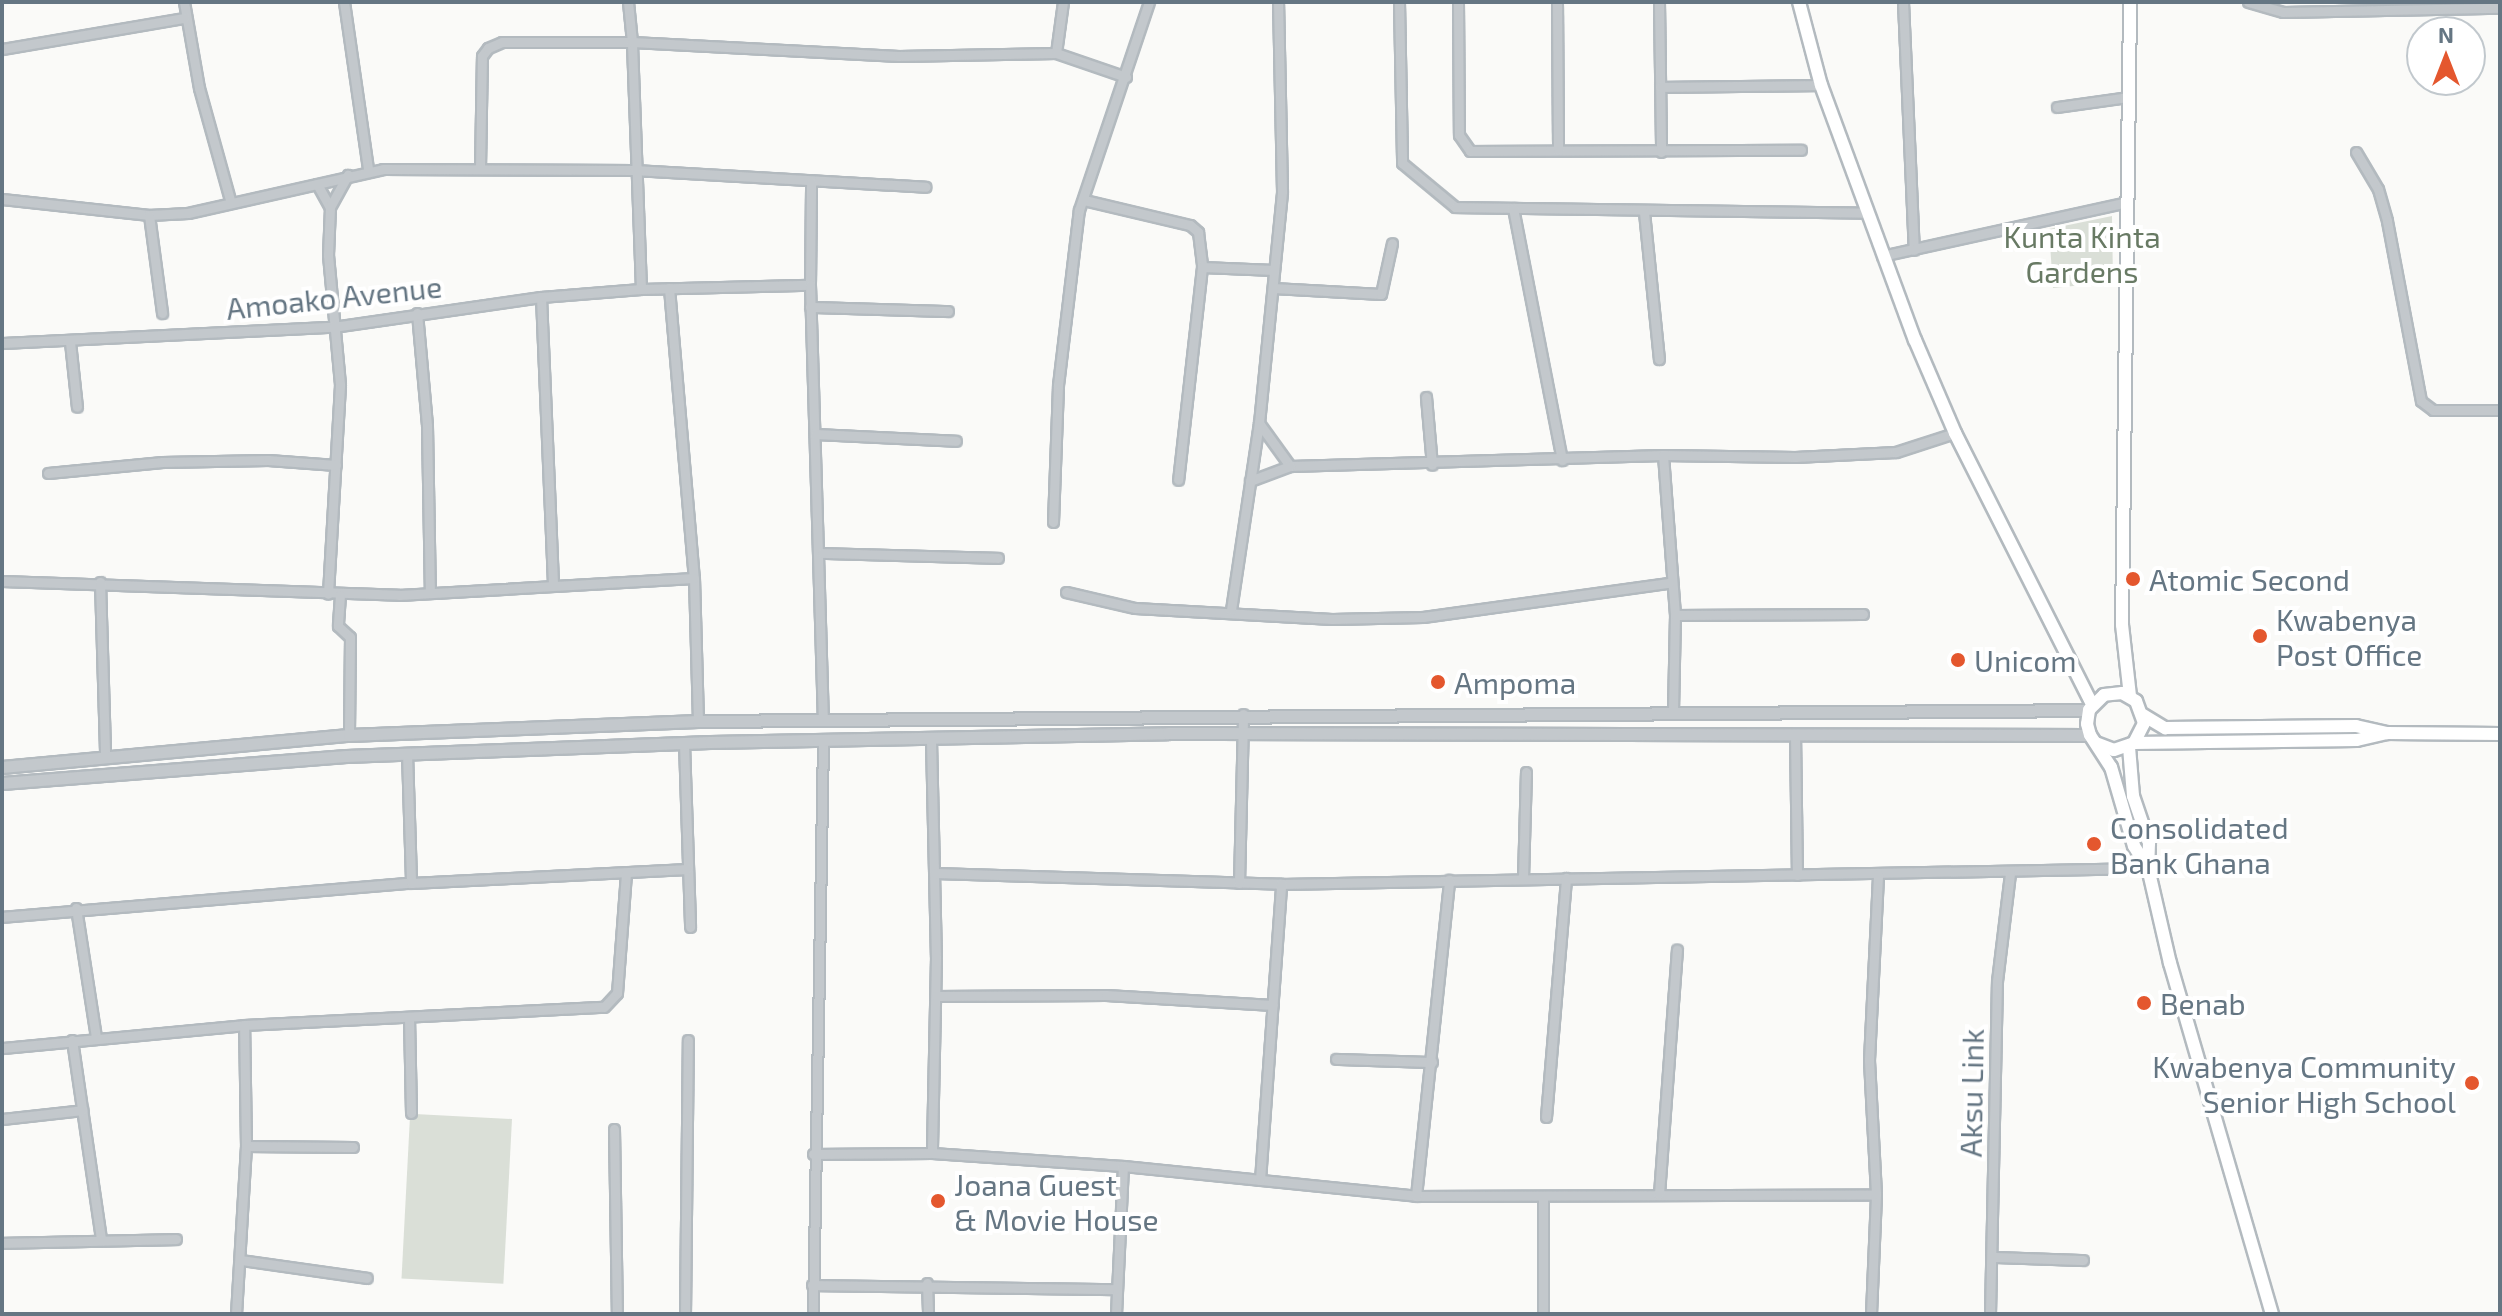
<!DOCTYPE html>
<html>
<head>
<meta charset="utf-8">
<style>
  body { margin:0 }
  #map { position:relative; width:2502px; height:1316px; overflow:hidden; background:#fafaf8; font-family:"Exo 2",sans-serif }
  div>[style] { position:absolute }
  .green>* { inset:0; background:#dadfd7; transform-origin:0 0 }
  .roads { filter:drop-shadow(2px 0 #b3babf) drop-shadow(-2px 0 #b3babf) drop-shadow(0 2px #b3babf) drop-shadow(0 -2px #b3babf) }
  .minor>* { height:9px; margin:-4.5px; padding:0 4.5px; transform-origin:4.5px; border-radius:4.5px; background:#c3c8cc }
  .tertiary>* { height:11px; margin:-5.5px; padding:0 5.5px; transform-origin:5.5px; border-radius:5.5px; background:#c3c8cc }
  .secondary>* { height:12px; margin:-6px; padding:0 6px; transform-origin:6px; border-radius:6px; background:#fff }
  .dots>* { width:22px; height:22px; translate:-50% -50%; box-sizing:border-box; border:4px solid #fff; border-radius:50% }
  span { translate:-50% -50%; white-space:nowrap; text-align:center; line-height:1.15; -webkit-text-stroke:8px #fff; paint-order:stroke }
  .park-label { font-size:30px; color:#687a64 }
  .street-label { font-size:30px; color:#657683 }
  .poi-label { font-size:30px; color:#657683 }
  .left { translate:0 -50%; text-align:left }
  .right { translate:-100% -50%; text-align:right }
  .frame { position:absolute; inset:0; border:4px solid #657683; pointer-events:none }
  .north { position:absolute; left:2406px; top:16px; width:80px; height:80px; box-sizing:border-box; background:#fff; border:2px solid #c1c8cd; border-radius:50%; rotate:0deg; font-size:22px; font-weight:700; line-height:32px; text-align:center; color:#657683 }
  .north::after { content:''; display:block; margin:auto; width:28px; height:36px; background:#e4572e; clip-path:polygon(50% 0,100% 100%,50% 72%,0 100%) }
</style>
</head>
<body>
<div id="map">
  <div class="green">
    <i style="clip-path:polygon(2112px 216px,2113px 282px,2053px 288px,2049px 229px)"></i>
    <i style="left:512px;top:1119px;width:165px;height:102px;rotate:93deg"></i>
  </div>
  <div class="roads">
    <div class="minor">
      <i style="left:184px;top:2px;width:87px;rotate:80.1deg"></i>
      <i style="left:199px;top:88px;width:119px;rotate:74.5deg"></i>
      <i style="left:344px;top:2px;width:169px;rotate:81.8deg"></i>
      <i style="left:1399px;top:2px;width:161px;rotate:88.9deg"></i>
      <i style="left:1402px;top:163px;width:69px;rotate:39.7deg"></i>
      <i style="left:1455px;top:207px;width:412px;rotate:0.8deg"></i>
      <i style="left:1458px;top:2px;width:133px;rotate:89.6deg"></i>
      <i style="left:1459px;top:135px;width:19px;rotate:55deg"></i>
      <i style="left:1470px;top:151px;width:331px;rotate:-0.2deg"></i>
      <i style="left:1557px;top:2px;width:148px;rotate:89.6deg"></i>
      <i style="left:1659px;top:2px;width:150px;rotate:89.2deg"></i>
      <i style="left:1903px;top:2px;width:248px;rotate:87.5deg"></i>
      <i style="left:2248px;top:2px;width:36px;rotate:16deg"></i>
      <i style="left:2283px;top:12px;width:217px;rotate:-1.1deg"></i>
      <i style="left:2px;top:49px;width:185px;rotate:-9.7deg"></i>
      <i style="left:1056px;top:53px;width:51px;rotate:-82.2deg"></i>
      <i style="left:1660px;top:87px;width:161px;rotate:-0.7deg"></i>
      <i style="left:2057px;top:107px;width:72px;rotate:-8deg"></i>
      <i style="left:2356px;top:152px;width:43px;rotate:59.3deg"></i>
      <i style="left:2378px;top:189px;width:33px;rotate:74deg"></i>
      <i style="left:2387px;top:221px;width:183px;rotate:79.3deg"></i>
      <i style="left:2421px;top:401px;width:15px;rotate:37deg"></i>
      <i style="left:2433px;top:410px;width:67px"></i>
      <i style="left:480px;top:168px;width:112px;rotate:-89deg"></i>
      <i style="left:482px;top:56px;width:10px;rotate:-53deg"></i>
      <i style="left:488px;top:48px;width:15px;rotate:-23deg"></i>
      <i style="left:502px;top:42px;width:130px"></i>
      <i style="left:632px;top:42px;width:40px;rotate:-95.7deg"></i>
      <i style="left:317px;top:184px;width:26px;rotate:61deg"></i>
      <i style="left:330px;top:207px;width:48px;rotate:92.4deg"></i>
      <i style="left:328px;top:255px;width:131px;rotate:84.7deg"></i>
      <i style="left:340px;top:385px;width:209px;rotate:93.3deg"></i>
      <i style="left:2px;top:199px;width:148px;rotate:6.2deg"></i>
      <i style="left:149px;top:215px;width:39px;rotate:-3deg"></i>
      <i style="left:188px;top:213px;width:200px;rotate:-12.7deg"></i>
      <i style="left:383px;top:169px;width:251px;rotate:0.2deg"></i>
      <i style="left:634px;top:170px;width:292px;rotate:3.3deg"></i>
      <i style="left:1084px;top:200px;width:109px;rotate:13.3deg"></i>
      <i style="left:1190px;top:225px;width:11px;rotate:41deg"></i>
      <i style="left:1198px;top:232px;width:35px;rotate:83deg"></i>
      <i style="left:1202px;top:267px;width:214px;rotate:96.4deg"></i>
      <i style="left:330px;top:207px;width:37px;rotate:-61deg"></i>
      <i style="left:1513px;top:208px;width:257px;rotate:79deg"></i>
      <i style="left:1644px;top:212px;width:148px;rotate:84.2deg"></i>
      <i style="left:149px;top:215px;width:99px;rotate:82.4deg"></i>
      <i style="left:1882px;top:256px;width:251px;rotate:-12.4deg"></i>
      <i style="left:1202px;top:267px;width:72px;rotate:2.4deg"></i>
      <i style="left:810px;top:285px;width:103px;rotate:-89.4deg"></i>
      <i style="left:669px;top:288px;width:291px;rotate:85.1deg"></i>
      <i style="left:694px;top:578px;width:143px;rotate:88.4deg"></i>
      <i style="left:1273px;top:288px;width:108px;rotate:3.2deg"></i>
      <i style="left:1381px;top:294px;width:52px;rotate:-77.8deg"></i>
      <i style="left:641px;top:289px;width:247px;rotate:-92.1deg"></i>
      <i style="left:632px;top:42px;width:267px;rotate:3deg"></i>
      <i style="left:899px;top:56px;width:157px;rotate:-1.1deg"></i>
      <i style="left:1056px;top:53px;width:74px;rotate:18.9deg"></i>
      <i style="left:541px;top:297px;width:289px;rotate:87.6deg"></i>
      <i style="left:810px;top:307px;width:138px;rotate:1.7deg"></i>
      <i style="left:417px;top:313px;width:113px;rotate:84.9deg"></i>
      <i style="left:427px;top:426px;width:166px;rotate:89deg"></i>
      <i style="left:70px;top:342px;width:65px;rotate:83.9deg"></i>
      <i style="left:2px;top:343px;width:331px;rotate:-2.8deg"></i>
      <i style="left:333px;top:327px;width:210px;rotate:-8.2deg"></i>
      <i style="left:541px;top:297px;width:100px;rotate:-4.6deg"></i>
      <i style="left:641px;top:289px;width:169px;rotate:-1.4deg"></i>
      <i style="left:810px;top:285px;width:435px;rotate:88.3deg"></i>
      <i style="left:1426px;top:397px;width:68px;rotate:85deg"></i>
      <i style="left:1259px;top:423px;width:53px;rotate:54.2deg"></i>
      <i style="left:1290px;top:466px;width:373px;rotate:-1.7deg"></i>
      <i style="left:1663px;top:455px;width:132px;rotate:0.9deg"></i>
      <i style="left:1795px;top:457px;width:101px;rotate:-2.8deg"></i>
      <i style="left:1896px;top:452px;width:62px;rotate:-17.9deg"></i>
      <i style="left:815px;top:434px;width:141px;rotate:2.8deg"></i>
      <i style="left:1663px;top:455px;width:160px;rotate:85.7deg"></i>
      <i style="left:1675px;top:615px;width:97px;rotate:91.2deg"></i>
      <i style="left:48px;top:473px;width:115px;rotate:-5.5deg"></i>
      <i style="left:162px;top:462px;width:106px;rotate:-1.1deg"></i>
      <i style="left:268px;top:460px;width:68px;rotate:4.2deg"></i>
      <i style="left:1250px;top:481px;width:43px;rotate:-20.6deg"></i>
      <i style="left:1053px;top:522px;width:137px;rotate:-87.9deg"></i>
      <i style="left:1058px;top:385px;width:176px;rotate:-83.2deg"></i>
      <i style="left:1079px;top:210px;width:219px;rotate:-71.4deg"></i>
      <i style="left:822px;top:553px;width:176px;rotate:1.6deg"></i>
      <i style="left:2px;top:581px;width:397px;rotate:2deg"></i>
      <i style="left:399px;top:595px;width:295px;rotate:-3.3deg"></i>
      <i style="left:100px;top:582px;width:172px;rotate:88.3deg"></i>
      <i style="left:1066px;top:592px;width:71px;rotate:13.1deg"></i>
      <i style="left:1135px;top:608px;width:197px;rotate:3.2deg"></i>
      <i style="left:1332px;top:619px;width:91px;rotate:-1.3deg"></i>
      <i style="left:1423px;top:617px;width:248px;rotate:-7.9deg"></i>
      <i style="left:340px;top:595px;width:31px;rotate:94deg"></i>
      <i style="left:338px;top:626px;width:16px;rotate:43deg"></i>
      <i style="left:350px;top:637px;width:98px;rotate:90.6deg"></i>
      <i style="left:1231px;top:610px;width:189px;rotate:-81.5deg"></i>
      <i style="left:1259px;top:423px;width:233px;rotate:-84.3deg"></i>
      <i style="left:1282px;top:191px;width:189px;rotate:-91.2deg"></i>
      <i style="left:1675px;top:615px;width:188px;rotate:-0.3deg"></i>
      <i style="left:1795px;top:734px;width:141px;rotate:89.2deg"></i>
      <i style="left:931px;top:740px;width:217px;rotate:88.7deg"></i>
      <i style="left:936px;top:957px;width:196px;rotate:91.2deg"></i>
      <i style="left:684px;top:743px;width:184px;rotate:88.1deg"></i>
      <i style="left:407px;top:753px;width:130px;rotate:88.2deg"></i>
      <i style="left:935px;top:873px;width:346px;rotate:1.8deg"></i>
      <i style="left:1281px;top:884px;width:867px;rotate:-1.06deg"></i>
      <i style="left:1523px;top:878px;width:106px;rotate:-88.4deg"></i>
      <i style="left:1239px;top:883px;width:169px;rotate:-88.6deg"></i>
      <i style="left:76px;top:908px;width:131px;rotate:81.2deg"></i>
      <i style="left:2px;top:917px;width:410px;rotate:-4.8deg"></i>
      <i style="left:411px;top:883px;width:277px;rotate:-2.9deg"></i>
      <i style="left:936px;top:996px;width:170px;rotate:-0.3deg"></i>
      <i style="left:1106px;top:995px;width:167px;rotate:3.4deg"></i>
      <i style="left:409px;top:1017px;width:96px;rotate:88.8deg"></i>
      <i style="left:72px;top:1040px;width:202px;rotate:81.7deg"></i>
      <i style="left:2px;top:1048px;width:243px;rotate:-5.4deg"></i>
      <i style="left:244px;top:1025px;width:360px;rotate:-2.9deg"></i>
      <i style="left:604px;top:1007px;width:19px;rotate:-47deg"></i>
      <i style="left:617px;top:993px;width:119px;rotate:-85.7deg"></i>
      <i style="left:1336px;top:1059px;width:96px;rotate:1.8deg"></i>
      <i style="left:1546px;top:1117px;width:240px;rotate:-85.2deg"></i>
      <i style="left:2px;top:1119px;width:81px;rotate:-6.3deg"></i>
      <i style="left:614px;top:1129px;width:185px;rotate:89.1deg"></i>
      <i style="left:246px;top:1146px;width:107px;rotate:0.5deg"></i>
      <i style="left:813px;top:1154px;width:119px;rotate:-0.5deg"></i>
      <i style="left:932px;top:1153px;width:191px;rotate:3.9deg"></i>
      <i style="left:1123px;top:1166px;width:295px;rotate:5.8deg"></i>
      <i style="left:1416px;top:1196px;width:460px;rotate:-0.2deg"></i>
      <i style="left:1260px;top:1180px;width:297px;rotate:-85.9deg"></i>
      <i style="left:1659px;top:1194px;width:245px;rotate:-85.8deg"></i>
      <i style="left:1416px;top:1196px;width:318px;rotate:-84deg"></i>
      <i style="left:2px;top:1243px;width:174px;rotate:-1.3deg"></i>
      <i style="left:1993px;top:1257px;width:90px;rotate:1.9deg"></i>
      <i style="left:241px;top:1260px;width:127px;rotate:8.1deg"></i>
      <i style="left:927px;top:1283px;width:31px;rotate:88deg"></i>
      <i style="left:812px;top:1285px;width:302px;rotate:0.8deg"></i>
      <i style="left:236px;top:1314px;width:168px;rotate:-86.6deg"></i>
      <i style="left:246px;top:1146px;width:121px;rotate:-90.9deg"></i>
      <i style="left:685px;top:1314px;width:274px;rotate:-89.4deg"></i>
      <i style="left:813px;top:1314px;width:573px;rotate:-89deg"></i>
      <i style="left:1116px;top:1314px;width:148px;rotate:-87.3deg"></i>
      <i style="left:1543px;top:1314px;width:116px;rotate:-90deg"></i>
      <i style="left:1871px;top:1314px;width:120px;rotate:-87.6deg"></i>
      <i style="left:1876px;top:1194px;width:134px;rotate:-93deg"></i>
      <i style="left:1869px;top:1060px;width:186px;rotate:-87.2deg"></i>
      <i style="left:1990px;top:1314px;width:333px;rotate:-88.8deg"></i>
      <i style="left:1997px;top:981px;width:109px;rotate:-83.1deg"></i>
    </div>
    <div class="tertiary">
      <i style="left:2px;top:767px;width:348px;rotate:-5.3deg"></i>
      <i style="left:349px;top:735px;width:349px;rotate:-2.3deg"></i>
      <i style="left:698px;top:721px;width:1391px;rotate:-0.45deg"></i>
      <i style="left:2px;top:783px;width:345px;rotate:-4.5deg"></i>
      <i style="left:346px;top:756px;width:364px;rotate:-2.2deg"></i>
      <i style="left:710px;top:742px;width:458px;rotate:-1.1deg"></i>
      <i style="left:1168px;top:733px;width:922px;rotate:0.12deg"></i>
    </div>
    <div class="secondary">
      <i style="left:1799px;top:2px;width:86px;rotate:75.2deg"></i>
      <i style="left:1821px;top:85px;width:272px;rotate:69.8deg"></i>
      <i style="left:1915px;top:340px;width:101px;rotate:66.7deg"></i>
      <i style="left:1955px;top:433px;width:304px;rotate:63.2deg"></i>
      <i style="left:2130px;top:696px;width:71px;rotate:-96.4deg"></i>
      <i style="left:2122px;top:625px;width:623px;rotate:-89.26deg"></i>
      <i style="left:2143px;top:715px;width:26px;rotate:31deg"></i>
      <i style="left:2165px;top:728px;width:191px;rotate:-0.6deg"></i>
      <i style="left:2356px;top:726px;width:32px;rotate:13deg"></i>
      <i style="left:2387px;top:733px;width:113px;rotate:0.5deg"></i>
      <i style="left:2096px;top:743px;width:19px;rotate:21deg"></i>
      <i style="left:2114px;top:750px;width:21px;rotate:-19deg"></i>
      <i style="left:2134px;top:743px;width:22px;rotate:-63deg"></i>
      <i style="left:2144px;top:723px;width:23px;rotate:-110deg"></i>
      <i style="left:2136px;top:701px;width:16px;rotate:-150deg"></i>
      <i style="left:2122px;top:693px;width:18px;rotate:174deg"></i>
      <i style="left:2104px;top:695px;width:21px;rotate:135deg"></i>
      <i style="left:2089px;top:710px;width:14px;rotate:98deg"></i>
      <i style="left:2087px;top:724px;width:11px;rotate:75deg"></i>
      <i style="left:2090px;top:735px;width:38px;rotate:57deg"></i>
      <i style="left:2111px;top:767px;width:82px;rotate:73.8deg"></i>
      <i style="left:2134px;top:846px;width:26px;rotate:58deg"></i>
      <i style="left:2134px;top:743px;width:223px;rotate:-0.8deg"></i>
      <i style="left:2357px;top:740px;width:31px;rotate:-13deg"></i>
      <i style="left:2129px;top:747px;width:49px;rotate:85.3deg"></i>
      <i style="left:2133px;top:796px;width:50px;rotate:71.2deg"></i>
      <i style="left:2149px;top:843px;width:25px;rotate:92deg"></i>
      <i style="left:2148px;top:868px;width:98px;rotate:77deg"></i>
      <i style="left:2170px;top:963px;width:366px;rotate:73.8deg"></i>
    </div>
  </div>
  <div class="dots">
    <i style="left:2133px;top:579px;background:#e4572e"></i>
    <i style="left:2260px;top:636px;background:#e4572e"></i>
    <i style="left:1958px;top:660px;background:#e4572e"></i>
    <i style="left:1438px;top:682px;background:#e4572e"></i>
    <i style="left:2094px;top:844px;background:#e4572e"></i>
    <i style="left:2144px;top:1003px;background:#e4572e"></i>
    <i style="left:2472px;top:1083px;background:#e4572e"></i>
    <i style="left:938px;top:1201px;background:#e4572e"></i>
  </div>
  <div class="park-label">
    <span style="left:2082px;top:253px">Kunta Kinta<br>Gardens</span>
  </div>
  <div class="street-label">
    <span style="left:334px;top:297px;rotate:-6deg">Amoako Avenue</span>
    <span style="left:1971px;top:1093px;rotate:-89deg">Aksu Link</span>
  </div>
  <div class="poi-label">
    <span class="left" style="left:2149px;top:579px">Atomic Second</span>
    <span class="left" style="left:2276px;top:636px">Kwabenya<br>Post Office</span>
    <span class="left" style="left:1974px;top:660px">Unicom</span>
    <span class="left" style="left:1454px;top:682px">Ampoma</span>
    <span class="left" style="left:2110px;top:844px">Consolidated<br>Bank Ghana</span>
    <span class="left" style="left:2160px;top:1003px">Benab</span>
    <span class="right" style="left:2456px;top:1083px">Kwabenya Community<br>Senior High School</span>
    <span class="left" style="left:954px;top:1201px">Joana Guest<br>&amp; Movie House</span>
  </div>
  <div class="frame"></div>
  <div class="north">N</div>
</div>
</body>
</html>
